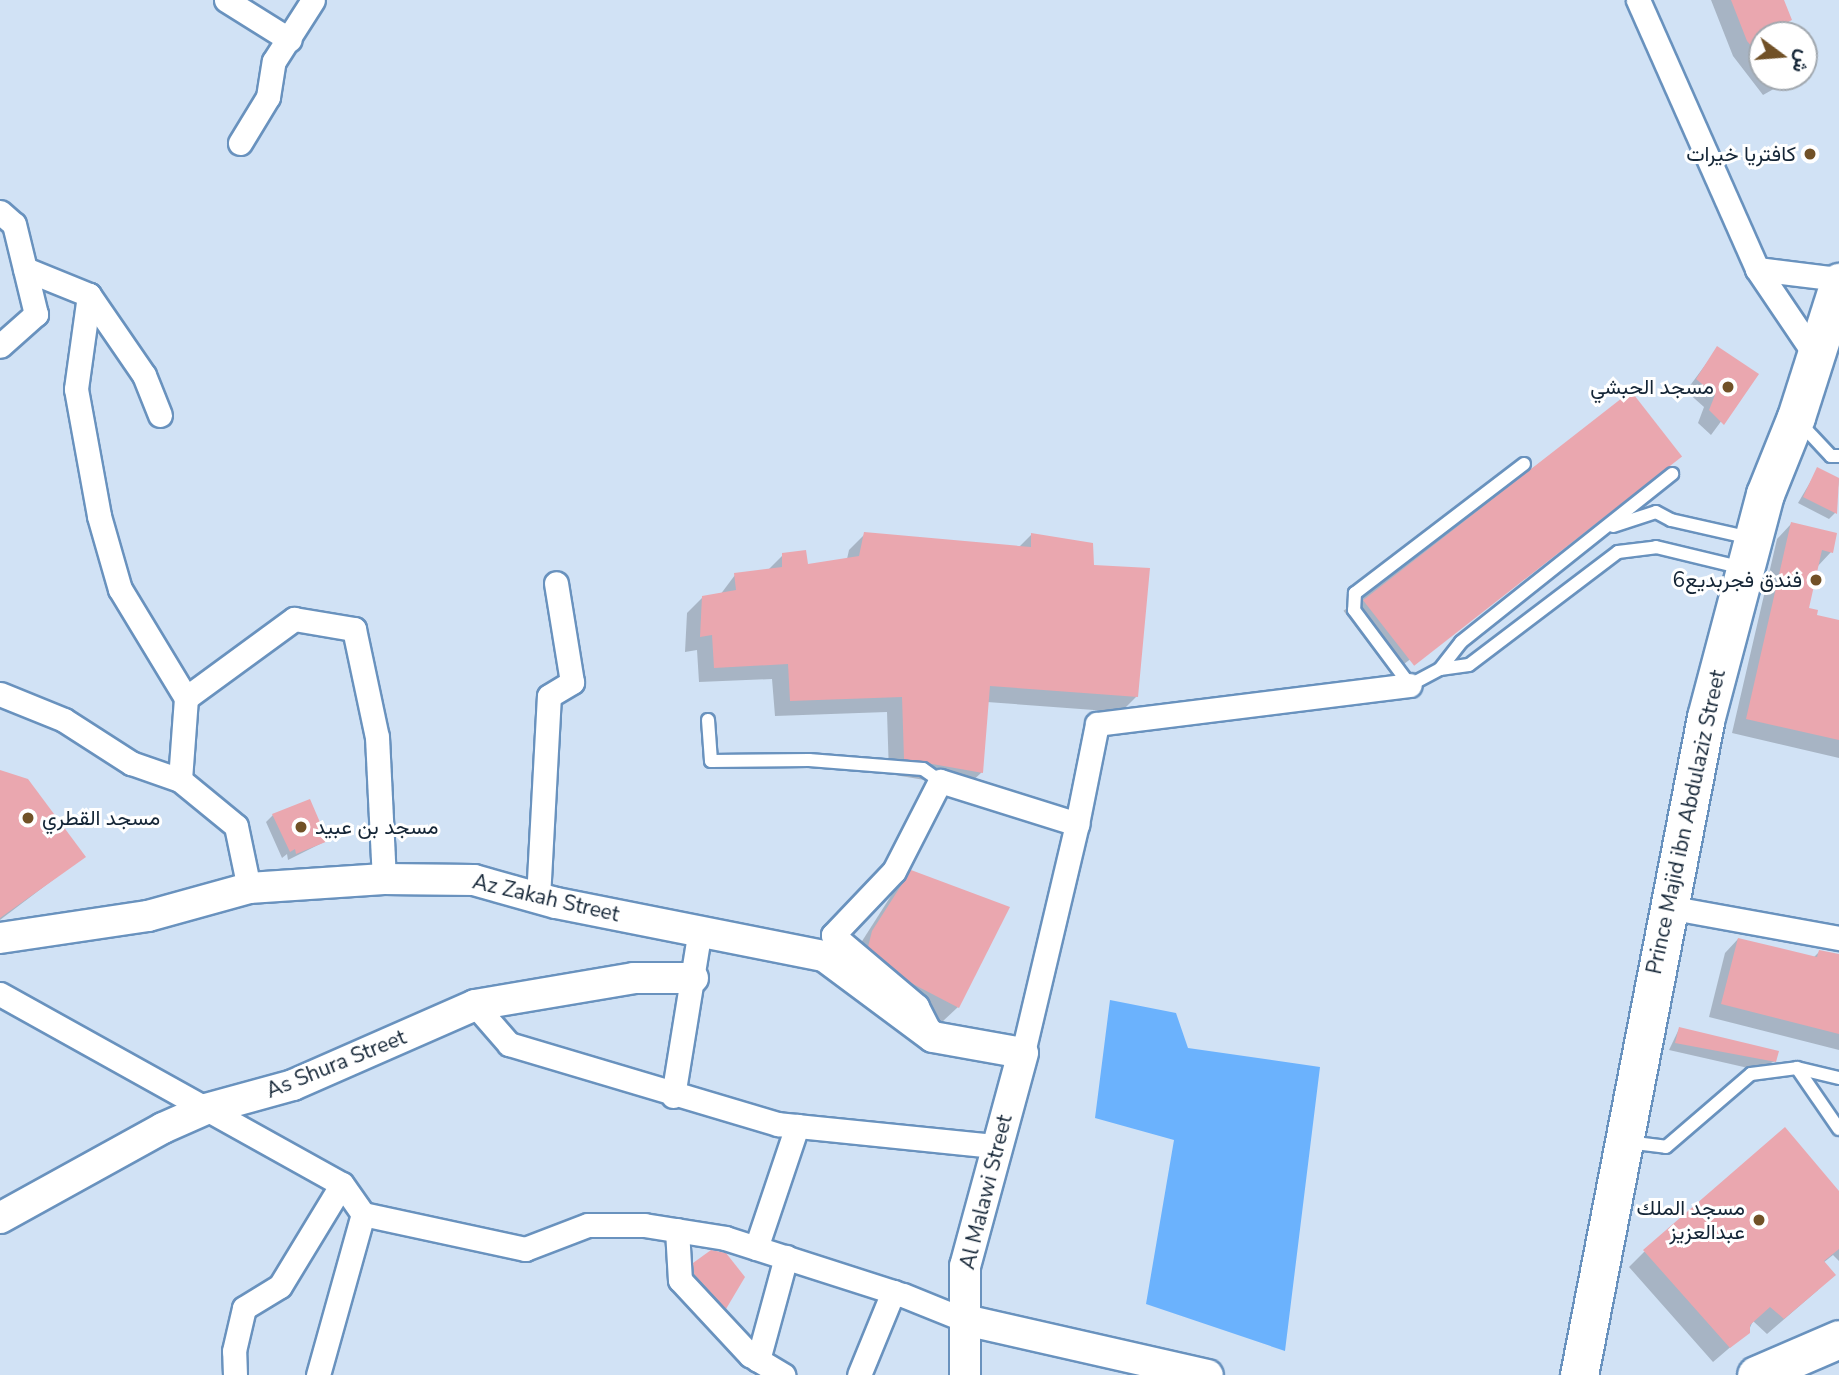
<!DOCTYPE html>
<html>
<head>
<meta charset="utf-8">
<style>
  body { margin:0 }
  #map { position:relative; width:1839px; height:1375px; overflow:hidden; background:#d1e2f5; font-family:"Nunito Sans",Vazirmatn,sans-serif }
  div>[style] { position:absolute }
  .forest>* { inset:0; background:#6bb2fd }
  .shadow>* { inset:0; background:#0003; transform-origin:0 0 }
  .building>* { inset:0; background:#eaa7af; transform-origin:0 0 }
  .roads { filter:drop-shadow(2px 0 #6992be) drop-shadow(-2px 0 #6992be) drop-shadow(0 2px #6992be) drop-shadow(0 -2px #6992be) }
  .service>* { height:12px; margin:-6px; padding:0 6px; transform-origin:6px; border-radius:6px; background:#fff }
  .minor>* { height:23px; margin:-11.5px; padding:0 11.5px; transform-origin:11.5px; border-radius:11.5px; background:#fff }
  .tertiary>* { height:30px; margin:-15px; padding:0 15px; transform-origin:15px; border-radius:15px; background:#fff }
  .primary>* { height:37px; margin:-18.5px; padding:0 18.5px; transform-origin:18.5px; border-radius:18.5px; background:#fff }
  .dots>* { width:19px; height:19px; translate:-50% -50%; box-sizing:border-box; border:4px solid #fff; border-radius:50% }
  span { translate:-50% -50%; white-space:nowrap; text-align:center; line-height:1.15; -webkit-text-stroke:6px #fff; paint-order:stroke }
  .poi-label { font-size:21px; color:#142536 }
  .right { translate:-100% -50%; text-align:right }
  .left { translate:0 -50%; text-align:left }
  .street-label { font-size:21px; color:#142536 }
  .north { position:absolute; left:1748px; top:21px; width:70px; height:70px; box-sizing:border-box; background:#fff; border:2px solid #a1a8af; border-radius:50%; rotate:106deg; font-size:19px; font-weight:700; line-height:28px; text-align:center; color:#142536 }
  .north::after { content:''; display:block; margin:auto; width:24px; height:32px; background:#715127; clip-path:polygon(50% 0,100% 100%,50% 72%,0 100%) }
</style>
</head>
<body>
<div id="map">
  <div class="forest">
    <i style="clip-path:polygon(1110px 1000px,1176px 1013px,1188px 1048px,1320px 1067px,1285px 1351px,1146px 1304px,1174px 1140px,1095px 1118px)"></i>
  </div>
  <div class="shadow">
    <i style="clip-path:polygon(1711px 0,1783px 0,1790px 20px,1781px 29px,1783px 35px,1762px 35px,1762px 77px,1788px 77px,1779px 86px,1763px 95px,1733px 56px)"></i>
    <i style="clip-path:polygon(1717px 349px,1756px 374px,1711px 435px,1698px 423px,1704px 407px,1686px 391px)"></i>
    <i style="left:1631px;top:394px;width:79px;height:360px;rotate:53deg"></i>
    <i style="clip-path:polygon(1818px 469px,1839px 479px,1835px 513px,1829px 519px,1798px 503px)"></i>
    <i style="clip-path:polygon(1791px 524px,1831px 552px,1817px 567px,1807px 609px,1815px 616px,1839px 622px,1839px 758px,1732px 733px,1777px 539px)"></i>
    <i style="clip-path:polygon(865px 534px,1019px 547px,1031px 535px,1092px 566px,1137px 696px,1121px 712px,987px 702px,982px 772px,966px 787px,889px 774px,887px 712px,775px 716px,772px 679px,699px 682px,697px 650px,685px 652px,687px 613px,703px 597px,720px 595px,735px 575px,767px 571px,783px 555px,807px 566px,847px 559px,849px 550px)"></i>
    <i style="clip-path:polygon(0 772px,83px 857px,0 920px)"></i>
    <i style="clip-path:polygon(273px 815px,326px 841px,288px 860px,287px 854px,282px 858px,266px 822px)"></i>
    <i style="clip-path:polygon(911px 872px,958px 1007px,942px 1022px,895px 998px,857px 949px,896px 888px)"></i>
    <i style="clip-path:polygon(1738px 939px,1813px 958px,1819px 952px,1839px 956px,1839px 1050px,1709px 1017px,1725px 953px)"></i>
    <i style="clip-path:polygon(1679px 1029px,1775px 1061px,1757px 1070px,1669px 1050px)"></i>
    <i style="clip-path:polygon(1839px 1194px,1839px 1261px,1833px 1255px,1823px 1263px,1818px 1290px,1767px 1334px,1753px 1321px,1748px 1332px,1713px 1362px,1629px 1267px,1644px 1252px)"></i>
    <i style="clip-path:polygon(694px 1265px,743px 1277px,714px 1319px,682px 1277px)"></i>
  </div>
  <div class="building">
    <i style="clip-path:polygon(1731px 0,1784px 0,1792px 20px,1782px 25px,1785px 35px,1762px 35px,1762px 58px,1747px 41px)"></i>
    <i style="clip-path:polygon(1717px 346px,1759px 374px,1724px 425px,1709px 410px,1715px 395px,1696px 379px)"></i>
    <i style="left:1631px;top:391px;width:83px;height:340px;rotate:52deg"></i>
    <i style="clip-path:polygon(1817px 467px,1839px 478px,1837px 514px,1803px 497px)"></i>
    <i style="clip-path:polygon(1791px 522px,1837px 533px,1833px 553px,1822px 550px,1809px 608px,1818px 610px,1817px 615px,1839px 620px,1839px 740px,1746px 719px)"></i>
    <i style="clip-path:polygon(864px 532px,1031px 547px,1031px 533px,1093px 543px,1094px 565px,1150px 568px,1138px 697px,990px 686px,983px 773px,904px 759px,902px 697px,790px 701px,788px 664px,714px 668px,712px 635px,700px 637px,702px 596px,736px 590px,734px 573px,782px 567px,782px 553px,806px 550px,808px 564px,859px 556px)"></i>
    <i style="clip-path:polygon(0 770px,28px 779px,86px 857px,0 918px)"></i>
    <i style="clip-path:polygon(310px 799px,328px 841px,296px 854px,295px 849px,290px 852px,272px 814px)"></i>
    <i style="clip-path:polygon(911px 870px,1010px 907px,959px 1008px,911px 983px,868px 947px,872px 931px)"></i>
    <i style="clip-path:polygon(1738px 938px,1817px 957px,1819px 950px,1839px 954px,1839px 1034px,1721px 1004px)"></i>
    <i style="clip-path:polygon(1679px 1027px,1779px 1051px,1776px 1062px,1675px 1043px)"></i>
    <i style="clip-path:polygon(1785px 1127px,1839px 1191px,1839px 1249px,1824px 1261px,1836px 1275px,1784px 1319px,1770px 1307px,1750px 1325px,1750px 1333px,1730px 1348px,1643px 1250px)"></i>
    <i style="clip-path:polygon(711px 1250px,726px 1253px,745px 1277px,726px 1309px,694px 1274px,693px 1263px)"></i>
  </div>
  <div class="roads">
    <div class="service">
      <i style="left:1800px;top:423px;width:45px;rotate:46.8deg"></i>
      <i style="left:1831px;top:456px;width:8px"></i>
      <i style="left:1524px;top:464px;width:213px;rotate:142.6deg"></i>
      <i style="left:1355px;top:593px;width:17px;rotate:93deg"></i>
      <i style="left:1354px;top:610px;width:94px;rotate:53.3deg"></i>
      <i style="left:1410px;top:685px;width:34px;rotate:-28deg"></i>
      <i style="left:1440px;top:669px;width:34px;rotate:-52deg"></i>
      <i style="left:1461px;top:642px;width:270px;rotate:-38.5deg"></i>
      <i style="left:1613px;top:526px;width:45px;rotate:-18deg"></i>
      <i style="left:1656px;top:512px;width:17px;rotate:28deg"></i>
      <i style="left:1671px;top:520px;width:81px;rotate:12.8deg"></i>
      <i style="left:1440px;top:669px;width:29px;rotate:-8deg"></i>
      <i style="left:1469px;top:665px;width:187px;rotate:-37.2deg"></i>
      <i style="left:1618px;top:552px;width:38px;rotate:-7deg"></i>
      <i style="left:1656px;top:547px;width:89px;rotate:13.6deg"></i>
      <i style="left:708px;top:720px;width:41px;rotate:85.8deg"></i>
      <i style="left:711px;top:761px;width:98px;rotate:-0.6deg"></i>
      <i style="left:809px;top:760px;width:114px;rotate:4.5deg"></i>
      <i style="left:923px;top:769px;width:21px;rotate:35deg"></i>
      <i style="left:1797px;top:1068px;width:74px;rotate:55.5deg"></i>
      <i style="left:1627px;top:1142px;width:39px;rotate:7deg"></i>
      <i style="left:1666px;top:1147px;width:112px;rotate:-40.7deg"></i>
      <i style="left:1751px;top:1074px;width:46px;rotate:-7.4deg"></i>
      <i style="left:1797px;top:1068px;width:43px;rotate:13.4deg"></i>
    </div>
    <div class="minor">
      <i style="left:226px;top:0;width:75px;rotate:32deg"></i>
      <i style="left:1638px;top:0;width:294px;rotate:66.1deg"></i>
      <i style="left:1757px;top:269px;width:100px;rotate:56deg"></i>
      <i style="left:240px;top:143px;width:54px;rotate:-58.7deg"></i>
      <i style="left:268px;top:97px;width:36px;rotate:-81deg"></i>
      <i style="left:274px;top:61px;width:72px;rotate:-57.4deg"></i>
      <i style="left:0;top:212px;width:18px;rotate:41deg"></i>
      <i style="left:14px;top:224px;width:93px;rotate:76.3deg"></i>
      <i style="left:36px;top:314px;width:48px;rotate:138.4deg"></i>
      <i style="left:25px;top:269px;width:69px;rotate:22.1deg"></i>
      <i style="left:89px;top:295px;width:97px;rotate:55.5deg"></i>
      <i style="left:144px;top:375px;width:43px;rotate:68.2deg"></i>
      <i style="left:1757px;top:269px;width:83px;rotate:7deg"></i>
      <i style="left:89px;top:295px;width:95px;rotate:97.9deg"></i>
      <i style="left:76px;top:389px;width:129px;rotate:79.7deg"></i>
      <i style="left:99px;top:516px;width:76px;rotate:74deg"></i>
      <i style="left:120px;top:589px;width:127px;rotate:58.8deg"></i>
      <i style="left:186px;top:698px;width:82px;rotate:94.2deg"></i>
      <i style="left:180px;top:780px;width:72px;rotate:39.4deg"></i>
      <i style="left:236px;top:826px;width:63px;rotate:78.2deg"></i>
      <i style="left:0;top:694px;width:69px;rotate:22.1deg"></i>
      <i style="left:64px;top:720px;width:80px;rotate:32.7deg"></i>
      <i style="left:131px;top:763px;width:52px;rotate:19.1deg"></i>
      <i style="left:186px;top:698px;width:134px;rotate:-36.2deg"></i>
      <i style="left:294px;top:619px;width:61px;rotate:9.5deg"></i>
      <i style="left:354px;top:629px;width:110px;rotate:78deg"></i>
      <i style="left:377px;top:737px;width:142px;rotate:87.2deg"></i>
      <i style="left:1077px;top:824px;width:102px;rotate:-78.7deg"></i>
      <i style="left:1097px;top:724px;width:315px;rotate:-7.1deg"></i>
      <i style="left:538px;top:898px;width:202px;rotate:-86.9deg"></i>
      <i style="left:549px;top:696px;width:27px;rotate:-31deg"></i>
      <i style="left:572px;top:682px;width:100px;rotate:-99.2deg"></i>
      <i style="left:1668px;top:907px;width:174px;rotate:10.3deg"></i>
      <i style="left:0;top:994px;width:391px;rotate:29.1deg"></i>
      <i style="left:342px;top:1184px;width:37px;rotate:55deg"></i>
      <i style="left:363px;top:1214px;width:166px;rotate:12.2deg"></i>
      <i style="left:525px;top:1249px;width:67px;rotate:-20.9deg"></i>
      <i style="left:588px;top:1225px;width:56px"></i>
      <i style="left:644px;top:1225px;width:82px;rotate:9.1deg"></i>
      <i style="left:725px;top:1238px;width:187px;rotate:17.8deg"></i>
      <i style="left:903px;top:1295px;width:67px;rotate:22deg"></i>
      <i style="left:475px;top:1005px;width:52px;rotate:48.9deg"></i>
      <i style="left:509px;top:1044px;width:281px;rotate:16.6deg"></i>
      <i style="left:778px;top:1124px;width:218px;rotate:5.8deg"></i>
      <i style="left:932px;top:1036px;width:34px;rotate:-117deg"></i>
      <i style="left:917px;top:1006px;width:110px;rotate:-139.8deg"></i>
      <i style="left:833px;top:935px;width:88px;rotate:-46.4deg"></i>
      <i style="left:894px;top:871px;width:101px;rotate:-62.9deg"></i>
      <i style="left:940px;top:781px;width:144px;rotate:17.4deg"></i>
      <i style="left:1077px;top:824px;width:235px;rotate:103.3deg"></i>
      <i style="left:673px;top:1096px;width:168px;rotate:-80.8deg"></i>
      <i style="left:677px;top:1230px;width:50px;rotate:86.6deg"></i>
      <i style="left:680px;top:1280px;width:103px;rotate:47deg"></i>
      <i style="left:750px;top:1355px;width:39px;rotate:31deg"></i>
      <i style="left:756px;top:1248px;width:129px;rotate:-71.4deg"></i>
      <i style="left:758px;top:1360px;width:107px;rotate:-74.8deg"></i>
      <i style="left:235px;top:1375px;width:24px;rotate:-92deg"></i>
      <i style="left:234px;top:1351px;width:44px;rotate:-76.9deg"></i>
      <i style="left:244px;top:1308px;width:42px;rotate:-31.4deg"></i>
      <i style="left:280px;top:1286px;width:119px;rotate:-58.7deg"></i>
      <i style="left:318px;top:1375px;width:167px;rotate:-74.4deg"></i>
      <i style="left:859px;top:1375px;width:90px;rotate:-67.7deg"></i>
    </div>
    <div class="tertiary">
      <i style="left:0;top:938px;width:150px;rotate:-8.5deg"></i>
      <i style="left:148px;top:916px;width:105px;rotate:-15.5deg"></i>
      <i style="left:249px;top:888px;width:135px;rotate:-3.8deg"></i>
      <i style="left:384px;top:879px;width:90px;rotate:0.6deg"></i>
      <i style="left:474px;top:880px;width:85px;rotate:15.7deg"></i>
      <i style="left:556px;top:903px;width:273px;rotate:11.2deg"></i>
      <i style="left:824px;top:956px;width:136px;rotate:36.6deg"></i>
      <i style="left:933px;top:1037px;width:91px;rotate:10.1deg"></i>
      <i style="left:1023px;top:1053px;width:221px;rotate:105.2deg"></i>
      <i style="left:965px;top:1266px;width:109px;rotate:90deg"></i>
      <i style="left:0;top:1218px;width:186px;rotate:-28.9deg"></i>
      <i style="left:163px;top:1128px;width:47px;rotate:-23.8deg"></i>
      <i style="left:206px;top:1109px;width:90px;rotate:-15.4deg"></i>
      <i style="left:293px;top:1085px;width:199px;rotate:-23.7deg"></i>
      <i style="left:475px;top:1005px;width:161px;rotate:-9.6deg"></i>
      <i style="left:634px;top:978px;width:59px"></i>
      <i style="left:965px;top:1320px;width:249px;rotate:12.8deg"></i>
    </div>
    <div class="primary">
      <i style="left:1579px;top:1375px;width:670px;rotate:-79.08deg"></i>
      <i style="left:1706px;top:717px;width:231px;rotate:-75.2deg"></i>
      <i style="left:1765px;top:494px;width:83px;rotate:-68.1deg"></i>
      <i style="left:1796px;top:417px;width:142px;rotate:-72.3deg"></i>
      <i style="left:1756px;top:1375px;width:90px;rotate:-23.4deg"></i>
    </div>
  </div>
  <div class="dots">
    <i style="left:1810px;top:154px;background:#715127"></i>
    <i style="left:1728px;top:387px;background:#715127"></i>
    <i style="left:1816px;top:580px;background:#715127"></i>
    <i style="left:28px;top:818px;background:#715127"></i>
    <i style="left:301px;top:827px;background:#715127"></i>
    <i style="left:1759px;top:1220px;background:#715127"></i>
  </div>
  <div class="poi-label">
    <span class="right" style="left:1796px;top:154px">كافتريا خيرات</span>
    <span class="right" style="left:1714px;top:387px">مسجد الحبشي</span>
    <span class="right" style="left:1802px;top:580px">فندق فجربديع6</span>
    <span class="left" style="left:42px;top:818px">مسجد القطري</span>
    <span class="left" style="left:315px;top:827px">مسجد بن عبيد</span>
    <span class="right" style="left:1745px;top:1220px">مسجد الملك<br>عبدالعزيز</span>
  </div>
  <div class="street-label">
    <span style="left:1686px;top:822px;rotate:-78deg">Prince Majid ibn Abdulaziz Street</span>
    <span style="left:546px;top:898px;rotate:13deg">Az Zakah Street</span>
    <span style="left:336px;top:1064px;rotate:-22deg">As Shura Street</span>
    <span style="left:986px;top:1192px;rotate:-76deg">Al Malawi Street</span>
  </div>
  <div class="north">ش</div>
</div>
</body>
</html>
